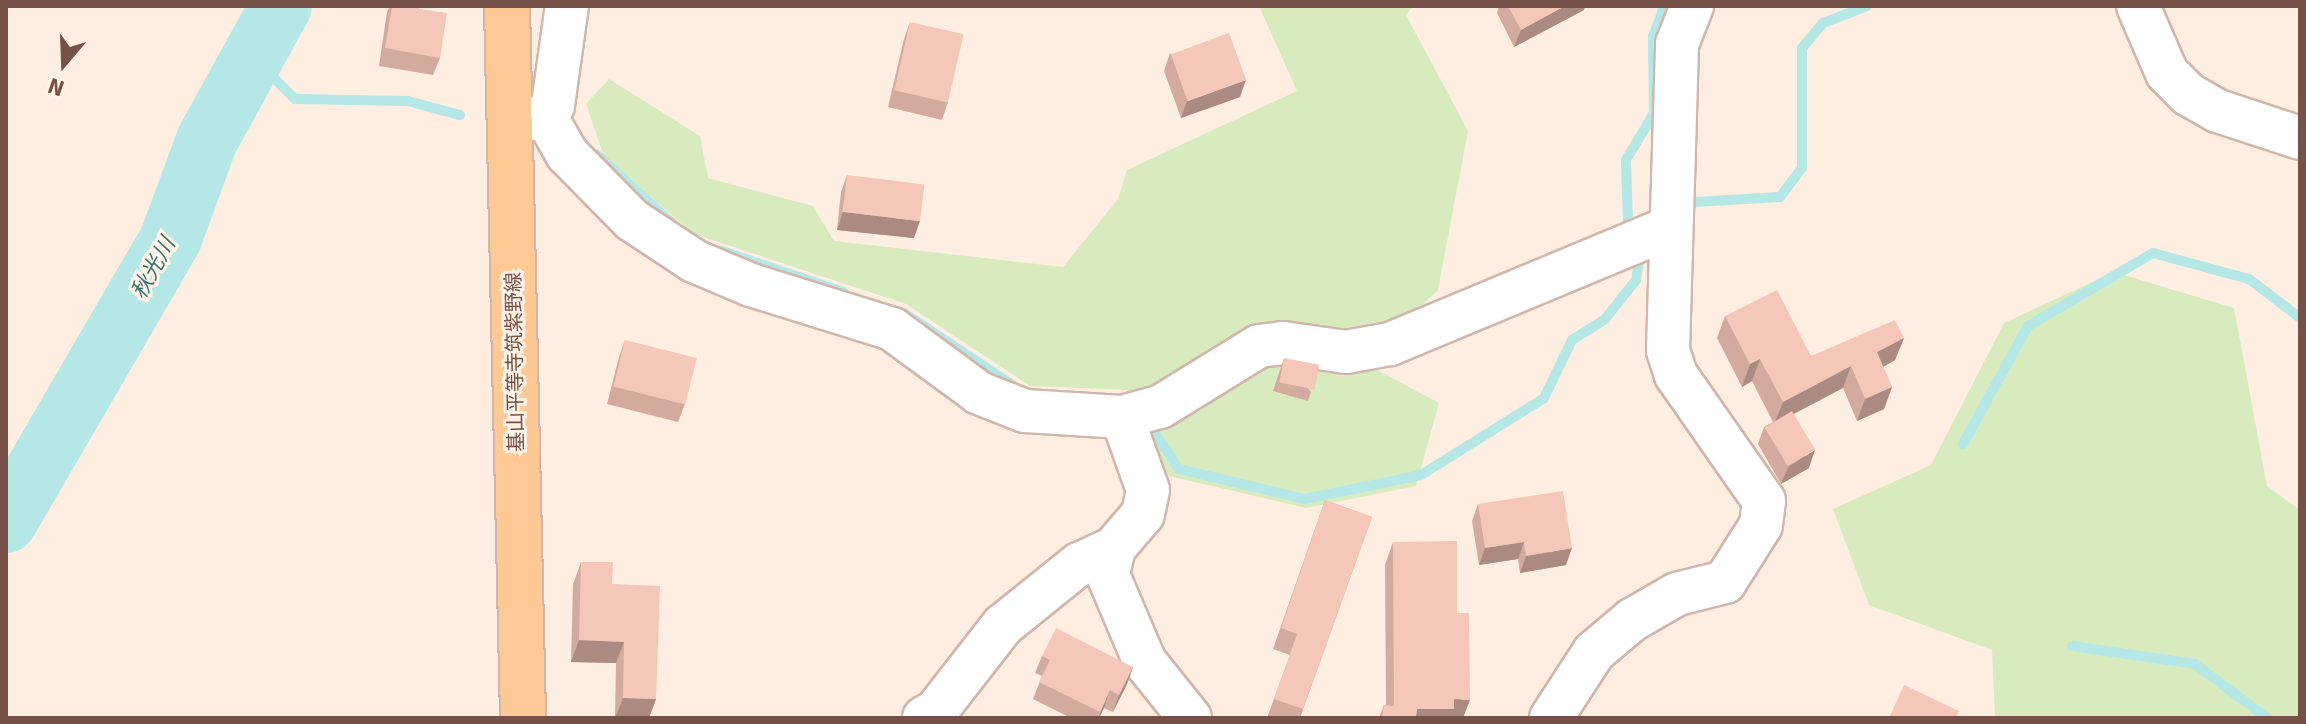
<!DOCTYPE html>
<html>
<head>
<meta charset="utf-8">
<style>
  body { margin:0 }
  #map { position:relative; width:2306px; height:724px; overflow:hidden; background:#fdeee1; font-family:Signika,"Noto Sans JP",sans-serif }
  div>[style] { position:absolute }
  .green>* { inset:0; background:#d7ebbf }
  .stream>* { height:10px; margin:-5px; padding:0 5px; transform-origin:5px; border-radius:5px; background:#b5e7e7 }
  .river>* { height:62px; margin:-31px; padding:0 31px; transform-origin:31px; border-radius:31px; background:#b5e7e7 }
  .roads { filter:drop-shadow(2px 0 #d1b6ab) drop-shadow(-2px 0 #d1b6ab) drop-shadow(0 2px #d1b6ab) drop-shadow(0 -2px #d1b6ab) }
  .minor>* { height:42px; margin:-21px; padding:0 21px; transform-origin:21px; border-radius:21px; background:#fff }
  .major>* { height:44px; margin:-22px; padding:0 22px; transform-origin:22px; border-radius:22px; background:#ffc996 }
  .wall>* { inset:0; background:#d2ab9e }
  .shaded-wall>* { inset:0; background:#ab8b81 }
  .building>* { inset:0; background:#f4c7b8; transform-origin:0 0 }
  span { translate:-50% -50%; white-space:nowrap; text-align:center; line-height:1.15; -webkit-text-stroke:6px #fff3e8; paint-order:stroke }
  .street-label { font-size:20px; color:#755147 }
  .water-label { font-size:22px; color:#387475; font-style:italic }
  .frame { position:absolute; inset:0; border:8px solid #755147; pointer-events:none }
  .north { position:absolute; left:24px; top:24px; width:80px; height:80px; -webkit-text-stroke:6px #fff3e8; paint-order:stroke; rotate:199deg; font-size:22px; font-weight:700; line-height:32px; text-align:center; color:#755147 }
  .north::after { content:''; display:block; margin:auto; width:28px; height:36px; background:#755147; clip-path:polygon(50% 0,100% 100%,50% 72%,0 100%) }
</style>
</head>
<body>
<div id="map">
  <div class="green">
    <i style="clip-path:polygon(1259px 6px,1413px 6px,1406px 15px,1468px 131px,1438px 290px,1362px 362px,1439px 403px,1416px 486px,1306px 508px,1169px 476px,1128px 390px,1030px 386px,906px 304px,694px 234px,604px 157px,586px 104px,609px 79px,700px 136px,708px 178px,813px 206px,834px 241px,1063px 267px,1118px 199px,1127px 170px,1297px 91px)"></i>
    <i style="clip-path:polygon(2114px 272px,2234px 308px,2267px 486px,2300px 510px,2300px 718px,1995px 718px,1992px 650px,1869px 605px,1833px 509px,1931px 465px,2004px 323px)"></i>
  </div>
  <div class="stream">
    <i style="left:253px;top:57px;width:59px;rotate:45deg"></i>
    <i style="left:295px;top:99px;width:113px;rotate:1deg"></i>
    <i style="left:408px;top:101px;width:54px;rotate:15.1deg"></i>
    <i style="left:597px;top:155px;width:104px;rotate:42.3deg"></i>
    <i style="left:1695px;top:202px;width:85px;rotate:-3.4deg"></i>
    <i style="left:1780px;top:197px;width:36px;rotate:-53deg"></i>
    <i style="left:1802px;top:168px;width:120px;rotate:-90deg"></i>
    <i style="left:1802px;top:48px;width:33px;rotate:-50deg"></i>
    <i style="left:1823px;top:23px;width:47px;rotate:-21.1deg"></i>
    <i style="left:1628px;top:224px;width:64px;rotate:-91.8deg"></i>
    <i style="left:1626px;top:160px;width:55px;rotate:-59.2deg"></i>
    <i style="left:1654px;top:113px;width:76px;rotate:-90.8deg"></i>
    <i style="left:1653px;top:37px;width:33px;rotate:-70deg"></i>
    <i style="left:722px;top:251px;width:128px;rotate:18.7deg"></i>
    <i style="left:904px;top:313px;width:136px;rotate:33.6deg"></i>
    <i style="left:1155px;top:433px;width:43px;rotate:56.3deg"></i>
    <i style="left:1179px;top:469px;width:130px;rotate:13.4deg"></i>
    <i style="left:1305px;top:499px;width:118px;rotate:-11.7deg"></i>
    <i style="left:1421px;top:475px;width:145px;rotate:-32deg"></i>
    <i style="left:1544px;top:398px;width:64px;rotate:-64.2deg"></i>
    <i style="left:1572px;top:340px;width:39px;rotate:-32deg"></i>
    <i style="left:1605px;top:319px;width:50px;rotate:-51.5deg"></i>
    <i style="left:1636px;top:280px;width:20px;rotate:-81deg"></i>
    <i style="left:1963px;top:444px;width:135px;rotate:-61.2deg"></i>
    <i style="left:2028px;top:326px;width:145px;rotate:-30.3deg"></i>
    <i style="left:2153px;top:253px;width:99px;rotate:15.2deg"></i>
    <i style="left:2249px;top:279px;width:64px;rotate:37.4deg"></i>
    <i style="left:2072px;top:646px;width:124px;rotate:8.3deg"></i>
    <i style="left:2195px;top:664px;width:90px;rotate:36.9deg"></i>
  </div>
  <div class="river">
    <i style="left:6px;top:522px;width:328px;rotate:-59.8deg"></i>
    <i style="left:171px;top:238px;width:104px;rotate:-69.8deg"></i>
    <i style="left:207px;top:140px;width:153px;rotate:-61.1deg"></i>
  </div>
  <div class="roads">
    <div class="minor">
      <i style="left:2138px;top:6px;width:73px;rotate:66.6deg"></i>
      <i style="left:2167px;top:73px;width:30px;rotate:45deg"></i>
      <i style="left:2188px;top:94px;width:34px;rotate:30deg"></i>
      <i style="left:2218px;top:111px;width:86px;rotate:18.2deg"></i>
      <i style="left:546px;top:117px;width:43px;rotate:60.4deg"></i>
      <i style="left:567px;top:154px;width:93px;rotate:45.4deg"></i>
      <i style="left:632px;top:220px;width:74px;rotate:33.5deg"></i>
      <i style="left:694px;top:261px;width:62px;rotate:22.8deg"></i>
      <i style="left:751px;top:285px;width:148px;rotate:17.3deg"></i>
      <i style="left:892px;top:329px;width:108px;rotate:36.3deg"></i>
      <i style="left:979px;top:393px;width:49px;rotate:21.4deg"></i>
      <i style="left:1025px;top:411px;width:97px;rotate:3.5deg"></i>
      <i style="left:1122px;top:417px;width:77px;rotate:70.4deg"></i>
      <i style="left:1148px;top:490px;width:25px;rotate:102deg"></i>
      <i style="left:1143px;top:514px;width:45px;rotate:130.5deg"></i>
      <i style="left:1114px;top:548px;width:38px;rotate:155deg"></i>
      <i style="left:1079px;top:564px;width:97px;rotate:141.2deg"></i>
      <i style="left:1003px;top:625px;width:109px;rotate:127.9deg"></i>
      <i style="left:936px;top:711px;width:14px;rotate:150deg"></i>
      <i style="left:519px;top:120px;width:27px;rotate:-6deg"></i>
      <i style="left:546px;top:117px;width:14px;rotate:-60deg"></i>
      <i style="left:553px;top:105px;width:100px;rotate:-82deg"></i>
      <i style="left:1122px;top:417px;width:39px;rotate:-15deg"></i>
      <i style="left:1160px;top:407px;width:116px;rotate:-31.6deg"></i>
      <i style="left:1259px;top:346px;width:24px;rotate:-7deg"></i>
      <i style="left:1283px;top:343px;width:64px;rotate:8.1deg"></i>
      <i style="left:1346px;top:352px;width:45px;rotate:-10.3deg"></i>
      <i style="left:1390px;top:344px;width:302px;rotate:-22.6deg"></i>
      <i style="left:1114px;top:548px;width:28px;rotate:103deg"></i>
      <i style="left:1108px;top:575px;width:95px;rotate:67deg"></i>
      <i style="left:1145px;top:662px;width:72px;rotate:51.2deg"></i>
      <i style="left:1551px;top:718px;width:79px;rotate:-56.9deg"></i>
      <i style="left:1594px;top:652px;width:50px;rotate:-40.1deg"></i>
      <i style="left:1632px;top:620px;width:52px;rotate:-30deg"></i>
      <i style="left:1677px;top:594px;width:49px;rotate:-14deg"></i>
      <i style="left:1725px;top:582px;width:67px;rotate:-57.7deg"></i>
      <i style="left:1761px;top:525px;width:24px;rotate:-83deg"></i>
      <i style="left:1764px;top:501px;width:154px;rotate:-124.9deg"></i>
      <i style="left:1676px;top:375px;width:26px;rotate:-108deg"></i>
      <i style="left:1668px;top:350px;width:306px;rotate:-88.3deg"></i>
      <i style="left:1677px;top:44px;width:41px;rotate:-68.5deg"></i>
    </div>
    <div class="major">
      <i style="left:507px;top:6px;width:712px;rotate:88.71deg"></i>
    </div>
  </div>
  <div class="wall">
    <i style="clip-path:polygon(390px 6px,419px 6px,419px 9px,440px 58px,433px 75px,379px 66px,387px 12px)"></i>
    <i style="clip-path:polygon(1499px 6px,1585px 6px,1584px 10px,1514px 47px,1497px 13px)"></i>
    <i style="clip-path:polygon(910px 22px,948px 102px,942px 120px,888px 107px,904px 39px)"></i>
    <i style="clip-path:polygon(1170px 53px,1240px 97px,1181px 118px,1164px 71px)"></i>
    <i style="clip-path:polygon(847px 175px,914px 238px,837px 230px,841px 192px)"></i>
    <i style="clip-path:polygon(1725px 316px,1811px 356px,1904px 338px,1895px 360px,1883px 367px,1892px 387px,1884px 409px,1857px 421px,1843px 388px,1794px 414px,1809px 468px,1781px 484px,1758px 444px,1764px 427px,1773px 422px,1752px 381px,1742px 387px,1717px 338px)"></i>
    <i style="clip-path:polygon(625px 340px,685px 404px,678px 422px,607px 404px,619px 357px)"></i>
    <i style="clip-path:polygon(1284px 358px,1311px 392px,1308px 401px,1273px 391px)"></i>
    <i style="clip-path:polygon(1325px 500px,1372px 517px,1300px 718px,1267px 718px,1290px 655px,1273px 649px)"></i>
    <i style="clip-path:polygon(1478px 504px,1566px 565px,1520px 573px,1518px 559px,1479px 565px,1472px 521px)"></i>
    <i style="clip-path:polygon(1393px 542px,1457px 613px,1463px 718px,1379px 718px,1384px 705px,1386px 705px,1385px 565px)"></i>
    <i style="clip-path:polygon(581px 562px,612px 584px,656px 699px,649px 718px,615px 718px,616px 663px,571px 662px,573px 584px)"></i>
    <i style="clip-path:polygon(1042px 656px,1133px 667px,1127px 684px,1113px 712px,1104px 708px,1099px 718px,1071px 718px,1033px 699px,1042px 676px,1035px 673px)"></i>
  </div>
  <div class="shaded-wall">
    <i style="clip-path:polygon(1565px 6px,1585px 6px,1584px 10px,1514px 47px,1521px 30px)"></i>
    <i style="clip-path:polygon(1246px 80px,1240px 97px,1181px 118px,1187px 101px)"></i>
    <i style="clip-path:polygon(843px 212px,920px 221px,914px 238px,837px 230px)"></i>
    <i style="clip-path:polygon(1904px 338px,1895px 360px,1869px 375px,1877px 352px)"></i>
    <i style="clip-path:polygon(1760px 359px,1752px 381px,1742px 387px,1750px 364px)"></i>
    <i style="clip-path:polygon(1851px 366px,1843px 388px,1774px 424px,1783px 402px)"></i>
    <i style="clip-path:polygon(1892px 387px,1884px 409px,1857px 421px,1865px 399px)"></i>
    <i style="clip-path:polygon(1815px 450px,1809px 468px,1781px 484px,1788px 467px)"></i>
    <i style="clip-path:polygon(1524px 542px,1518px 559px,1479px 565px,1485px 548px)"></i>
    <i style="clip-path:polygon(1572px 548px,1566px 565px,1520px 573px,1526px 556px)"></i>
    <i style="clip-path:polygon(579px 640px,624px 642px,616px 663px,571px 662px)"></i>
    <i style="clip-path:polygon(1133px 667px,1127px 684px,1113px 712px,1119px 695px)"></i>
    <i style="clip-path:polygon(1110px 690px,1104px 708px,1099px 718px,1098px 718px)"></i>
    <i style="clip-path:polygon(623px 698px,656px 699px,649px 718px,615px 718px)"></i>
    <i style="clip-path:polygon(1454px 699px,1470px 700px,1463px 718px,1414px 718px,1417px 709px)"></i>
  </div>
  <div class="building">
    <i style="clip-path:polygon(392px 6px,419px 6px,419px 9px,447px 13px,440px 58px,385px 48px)"></i>
    <i style="clip-path:polygon(1508px 6px,1565px 6px,1521px 30px)"></i>
    <i style="left:910px;top:22px;width:55px;height:70px;rotate:13deg"></i>
    <i style="left:1229px;top:33px;width:50px;height:62px;rotate:70deg"></i>
    <i style="left:847px;top:175px;width:78px;height:37px;rotate:7deg"></i>
    <i style="clip-path:polygon(1777px 290px,1811px 356px,1895px 320px,1904px 338px,1877px 352px,1892px 387px,1865px 399px,1851px 366px,1783px 402px,1760px 359px,1750px 364px,1725px 316px)"></i>
    <i style="left:625px;top:340px;width:74px;height:48px;rotate:14deg"></i>
    <i style="left:1284px;top:358px;width:36px;height:25px;rotate:11deg"></i>
    <i style="left:1792px;top:411px;width:45px;height:32px;rotate:59deg"></i>
    <i style="clip-path:polygon(1563px 491px,1572px 548px,1526px 556px,1524px 542px,1485px 548px,1478px 504px)"></i>
    <i style="clip-path:polygon(1325px 500px,1372px 517px,1303px 709px,1274px 699px,1297px 634px,1281px 628px)"></i>
    <i style="clip-path:polygon(1457px 541px,1457px 613px,1469px 613px,1470px 700px,1454px 699px,1454px 709px,1417px 709px,1416px 718px,1382px 718px,1384px 705px,1394px 706px,1393px 542px)"></i>
    <i style="clip-path:polygon(581px 562px,613px 562px,612px 584px,660px 586px,656px 699px,623px 698px,624px 642px,579px 640px)"></i>
    <i style="clip-path:polygon(1056px 628px,1133px 667px,1119px 695px,1110px 690px,1100px 712px,1039px 682px,1050px 660px,1042px 656px)"></i>
    <i style="clip-path:polygon(1904px 685px,1959px 711px,1956px 718px,1889px 718px)"></i>
  </div>
  <div class="street-label">
    <span style="left:515px;top:362px;rotate:-91deg">基山平等寺筑紫野線</span>
  </div>
  <div class="water-label">
    <span style="left:153px;top:268px;rotate:-61deg">秋光川</span>
  </div>
  <div class="frame"></div>
  <div class="north">N</div>
</div>
</body>
</html>
